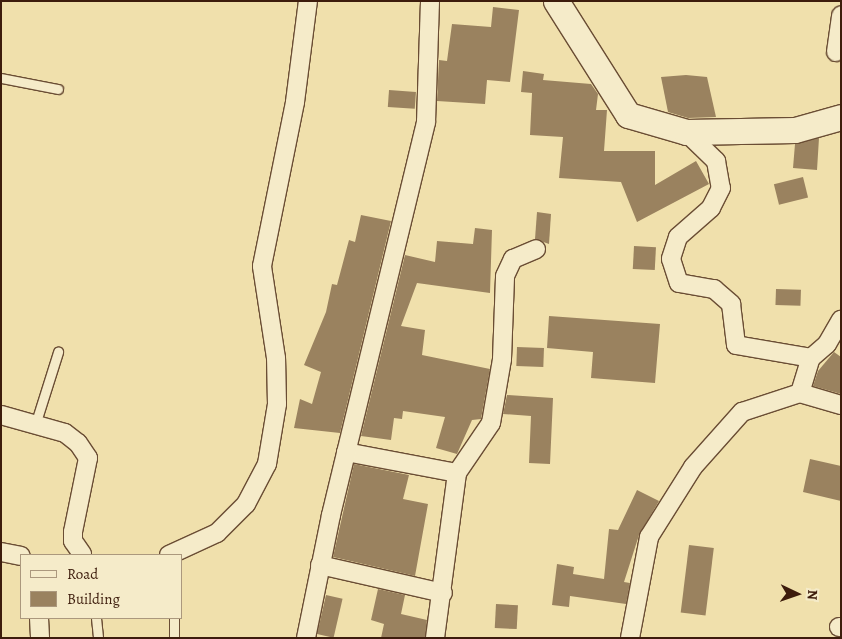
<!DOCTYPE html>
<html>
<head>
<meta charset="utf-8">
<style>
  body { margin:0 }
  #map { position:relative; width:842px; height:639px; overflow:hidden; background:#f0e0ac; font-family:Alegreya,serif }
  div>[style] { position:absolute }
  .building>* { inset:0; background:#9a825f; transform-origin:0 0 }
  .roads { filter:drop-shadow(1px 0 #6a4d34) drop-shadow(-1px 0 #6a4d34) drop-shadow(0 1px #6a4d34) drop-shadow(0 -1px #6a4d34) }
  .lane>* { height:9px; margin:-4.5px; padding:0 4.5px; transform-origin:4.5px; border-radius:4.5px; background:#f5ebc9 }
  .street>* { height:18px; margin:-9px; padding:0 9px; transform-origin:9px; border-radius:9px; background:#f5ebc9 }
  .secondary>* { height:25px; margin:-12.5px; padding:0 12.5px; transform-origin:12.5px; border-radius:12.5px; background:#f5ebc9 }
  span { translate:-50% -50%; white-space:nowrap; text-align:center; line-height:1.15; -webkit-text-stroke:4px #f5ebc9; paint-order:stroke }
  .frame { position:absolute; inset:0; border:2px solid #3d1c0c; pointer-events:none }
  .legend { position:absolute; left:20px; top:554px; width:162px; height:65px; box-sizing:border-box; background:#f5ebc9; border:1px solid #ab987d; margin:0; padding:6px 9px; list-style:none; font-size:15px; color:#3d1c0c }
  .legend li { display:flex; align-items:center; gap:10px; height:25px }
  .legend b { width:25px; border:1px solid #ab987d }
  .north { position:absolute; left:772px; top:569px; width:50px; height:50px; -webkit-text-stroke:4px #f5ebc9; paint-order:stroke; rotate:93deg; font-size:14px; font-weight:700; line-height:20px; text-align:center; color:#3d1c0c }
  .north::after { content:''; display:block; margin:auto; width:18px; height:22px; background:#3d1c0c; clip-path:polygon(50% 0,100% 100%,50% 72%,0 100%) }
</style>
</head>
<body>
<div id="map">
  <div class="building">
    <i style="clip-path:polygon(493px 7px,519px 10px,510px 82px,487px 80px,485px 104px,437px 101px,439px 60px,447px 61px,452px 24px,491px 27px)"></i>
    <i style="clip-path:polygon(523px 71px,544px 74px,543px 80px,591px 84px,598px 94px,596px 110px,607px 110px,604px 151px,655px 151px,655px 185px,696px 161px,709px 184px,637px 222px,621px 182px,559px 178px,563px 137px,530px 135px,532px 93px,521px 92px)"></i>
    <i style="clip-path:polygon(686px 75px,707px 77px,716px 117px,688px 118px,668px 112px,661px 77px)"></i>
    <i style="left:389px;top:90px;width:27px;height:17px;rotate:4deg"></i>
    <i style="clip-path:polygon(819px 138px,817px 170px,793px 168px,795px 144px)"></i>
    <i style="left:803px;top:177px;width:21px;height:30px;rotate:76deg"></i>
    <i style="clip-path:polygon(537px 212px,551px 214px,549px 244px,535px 239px)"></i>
    <i style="clip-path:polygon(361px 215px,391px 221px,340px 433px,294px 428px,300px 399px,312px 404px,321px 372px,304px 365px,326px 312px,332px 284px,337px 285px,349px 240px,355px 242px)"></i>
    <i style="clip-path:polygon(475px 228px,492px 230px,490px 293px,417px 283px,401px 326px,425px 330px,422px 355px,490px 369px,481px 419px,472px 420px,457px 454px,436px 448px,445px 417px,403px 411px,402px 419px,394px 418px,391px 440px,361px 436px,405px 255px,435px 262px,437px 241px,473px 244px)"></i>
    <i style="left:634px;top:246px;width:22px;height:23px;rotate:3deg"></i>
    <i style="left:776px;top:289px;width:25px;height:16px;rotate:2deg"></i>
    <i style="clip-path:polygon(549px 316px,660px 324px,655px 383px,591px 378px,593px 352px,547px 348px)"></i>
    <i style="left:517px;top:347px;width:27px;height:19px;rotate:2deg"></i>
    <i style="clip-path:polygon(834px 352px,841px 357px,841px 394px,813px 386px,818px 371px)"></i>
    <i style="clip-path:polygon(507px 395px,553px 398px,550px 464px,529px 463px,531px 416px,503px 414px)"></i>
    <i style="clip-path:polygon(810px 459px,841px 466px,841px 501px,803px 492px)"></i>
    <i style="clip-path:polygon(354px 464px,409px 475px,403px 499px,428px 504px,415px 576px,333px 557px)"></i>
    <i style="clip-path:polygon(637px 490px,659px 501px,639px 535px,624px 582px,630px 583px,626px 604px,570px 596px,569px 607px,552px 605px,557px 564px,574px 567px,573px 574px,604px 579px,609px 529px,618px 530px)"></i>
    <i style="left:689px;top:545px;width:25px;height:68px;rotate:7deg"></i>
    <i style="clip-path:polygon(378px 589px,405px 595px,401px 614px,427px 620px,425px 638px,381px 638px,384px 624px,371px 620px)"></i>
    <i style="left:326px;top:595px;width:17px;height:40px;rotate:13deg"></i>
    <i style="left:496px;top:604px;width:22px;height:24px;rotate:3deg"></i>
  </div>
  <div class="roads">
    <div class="lane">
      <i style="left:1px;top:78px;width:58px;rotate:10.9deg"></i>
      <i style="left:35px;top:425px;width:77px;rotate:-72.5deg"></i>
      <i style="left:96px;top:618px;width:20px;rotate:84deg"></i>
      <i style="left:174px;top:638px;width:20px;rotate:-90deg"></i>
    </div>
    <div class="street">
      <i style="left:836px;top:52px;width:37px;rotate:-82deg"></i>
      <i style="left:686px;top:132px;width:42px;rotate:44deg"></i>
      <i style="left:716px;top:161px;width:27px;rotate:80deg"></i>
      <i style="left:721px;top:188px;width:22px;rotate:117deg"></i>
      <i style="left:711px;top:208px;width:44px;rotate:138.7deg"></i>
      <i style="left:678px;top:237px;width:23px;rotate:108deg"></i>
      <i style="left:671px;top:259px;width:25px;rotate:72deg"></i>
      <i style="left:679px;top:283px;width:36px;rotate:10deg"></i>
      <i style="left:714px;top:289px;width:23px;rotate:41deg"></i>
      <i style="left:731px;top:304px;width:41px;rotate:83deg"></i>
      <i style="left:736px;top:345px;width:76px;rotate:9.8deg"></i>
      <i style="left:800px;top:393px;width:37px;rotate:-73deg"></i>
      <i style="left:811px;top:358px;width:21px;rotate:-41deg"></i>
      <i style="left:827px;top:344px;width:28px;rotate:-60deg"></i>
      <i style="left:1px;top:415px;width:66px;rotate:15.7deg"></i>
      <i style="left:65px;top:433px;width:16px;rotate:38deg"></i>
      <i style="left:78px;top:443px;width:18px;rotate:56deg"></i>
      <i style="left:88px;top:458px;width:76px;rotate:101.5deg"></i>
      <i style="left:73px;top:532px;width:9px;rotate:90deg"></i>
      <i style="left:73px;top:541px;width:16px;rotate:55deg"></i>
      <i style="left:346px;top:452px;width:113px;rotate:10.7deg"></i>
      <i style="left:1px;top:552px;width:20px;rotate:11deg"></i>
      <i style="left:169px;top:555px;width:53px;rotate:-24.6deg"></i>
      <i style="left:217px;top:533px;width:41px;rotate:-45deg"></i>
      <i style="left:246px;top:504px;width:45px;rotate:-62.3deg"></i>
      <i style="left:267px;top:464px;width:61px;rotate:-80.5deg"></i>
      <i style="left:277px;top:404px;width:46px;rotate:-91.2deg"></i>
      <i style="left:276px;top:358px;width:93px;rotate:-98.7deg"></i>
      <i style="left:262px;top:266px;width:167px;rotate:-78.6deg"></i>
      <i style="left:295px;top:102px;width:102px;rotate:-82.7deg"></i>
      <i style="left:320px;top:565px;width:126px;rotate:12.8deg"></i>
      <i style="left:39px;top:618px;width:20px;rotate:87deg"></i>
      <i style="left:839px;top:627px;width:2px"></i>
      <i style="left:306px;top:638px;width:126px;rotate:-78.5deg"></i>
      <i style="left:331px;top:515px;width:404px;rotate:-76.4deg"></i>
      <i style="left:426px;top:122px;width:121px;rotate:-88.1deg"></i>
      <i style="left:435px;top:638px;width:166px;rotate:-82.4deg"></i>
      <i style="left:457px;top:473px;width:60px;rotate:-55.8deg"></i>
      <i style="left:491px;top:423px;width:65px;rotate:-80.2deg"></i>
      <i style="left:502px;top:359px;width:83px;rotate:-87.9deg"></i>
      <i style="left:505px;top:276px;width:19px;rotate:-65deg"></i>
      <i style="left:513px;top:259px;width:25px;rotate:-23deg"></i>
      <i style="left:630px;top:638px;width:103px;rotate:-79.3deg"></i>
      <i style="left:649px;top:537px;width:83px;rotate:-57.8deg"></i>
      <i style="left:693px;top:467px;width:74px;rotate:-48.3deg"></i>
      <i style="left:742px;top:412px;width:61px;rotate:-18.1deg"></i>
      <i style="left:800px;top:393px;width:43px;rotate:16.3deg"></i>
    </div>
    <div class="secondary">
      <i style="left:556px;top:1px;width:135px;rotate:57.7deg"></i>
      <i style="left:628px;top:115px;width:60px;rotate:16.3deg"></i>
      <i style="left:686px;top:132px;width:109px;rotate:-1.1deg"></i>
      <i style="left:795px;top:130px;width:48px;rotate:-15.8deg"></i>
    </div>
  </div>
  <div class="frame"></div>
  <ul class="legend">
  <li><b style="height:6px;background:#f5ebc9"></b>Road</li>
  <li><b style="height:14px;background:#9a825f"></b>Building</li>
  </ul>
  <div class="north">N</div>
</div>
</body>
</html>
